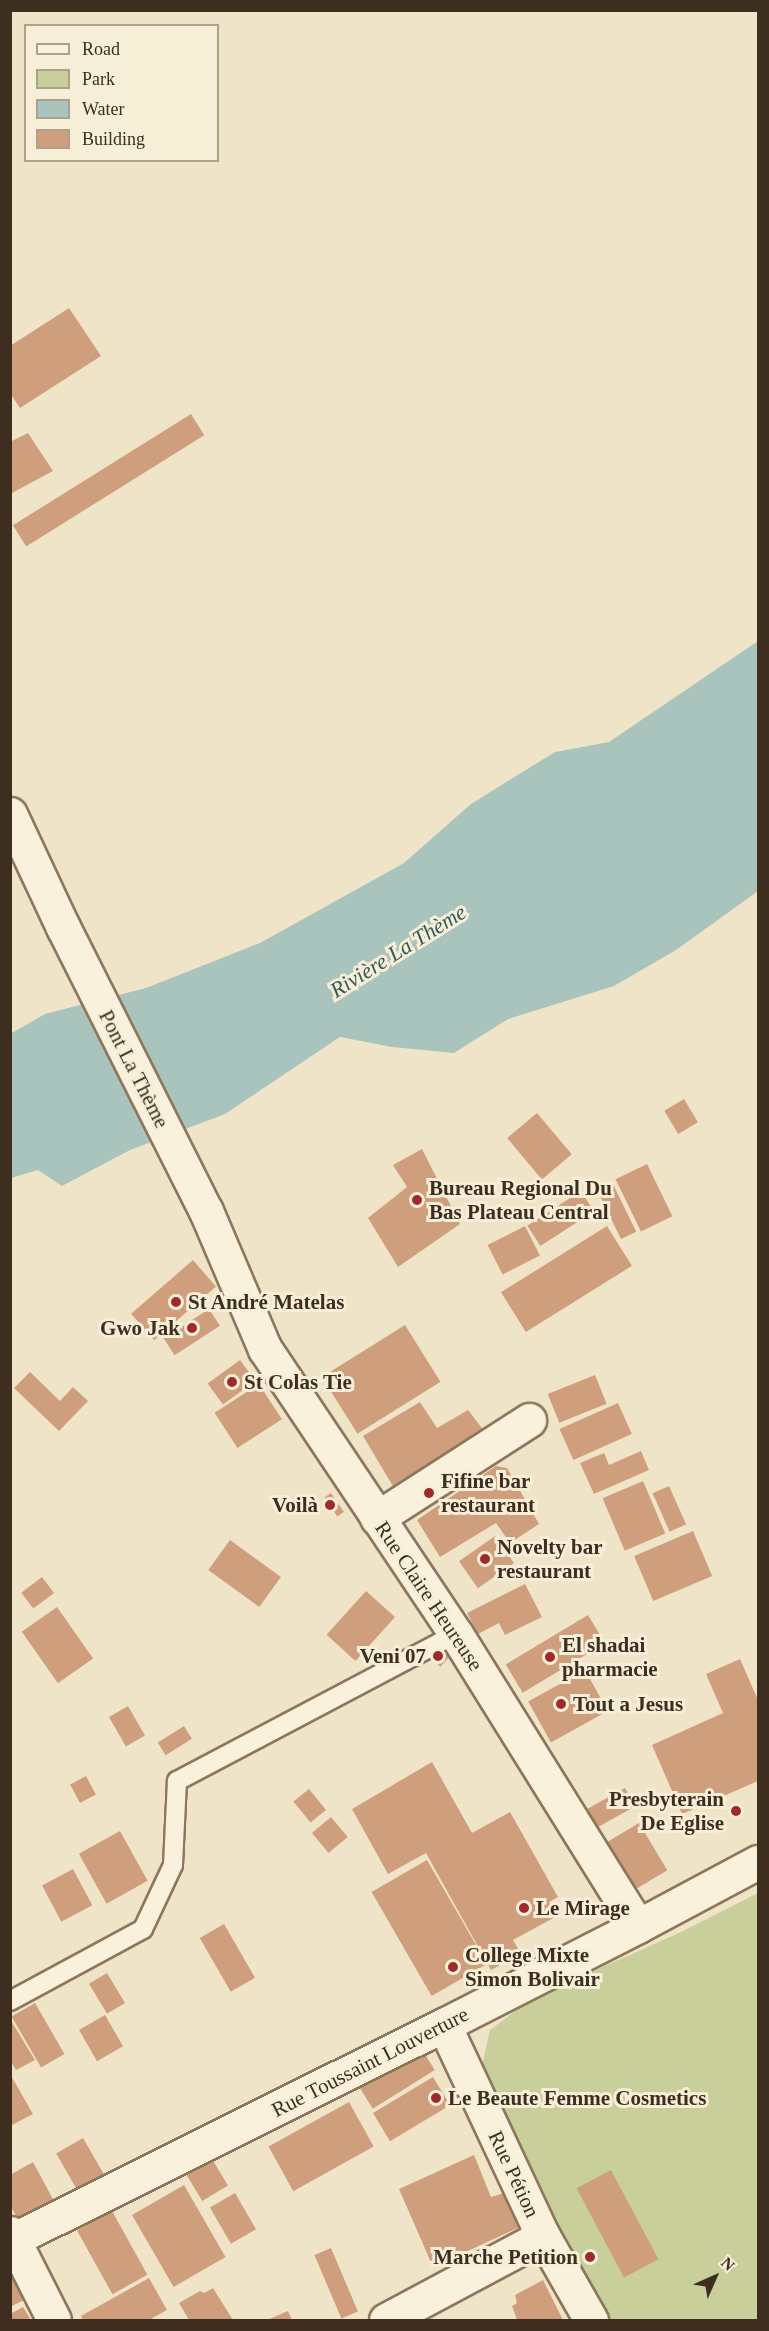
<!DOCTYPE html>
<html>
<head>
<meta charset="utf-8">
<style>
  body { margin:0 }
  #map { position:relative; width:769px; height:2331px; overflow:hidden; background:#f0e4c8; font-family:Georgia,serif }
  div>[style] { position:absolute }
  .green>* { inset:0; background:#c9cf9b }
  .water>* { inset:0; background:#a9c4bc }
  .building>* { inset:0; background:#cf9f7d; transform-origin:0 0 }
  .roads { filter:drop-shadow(2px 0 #8d765c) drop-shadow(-2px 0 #8d765c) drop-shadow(0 2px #8d765c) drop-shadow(0 -2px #8d765c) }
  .service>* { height:18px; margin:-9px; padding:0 9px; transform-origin:9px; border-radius:9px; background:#faf1dc }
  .minor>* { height:33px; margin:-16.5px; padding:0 16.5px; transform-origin:16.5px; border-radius:16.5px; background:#faf1dc }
  .secondary>* { height:33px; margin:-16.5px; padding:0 16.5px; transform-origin:16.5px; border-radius:16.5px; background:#faf1dc }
  .dots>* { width:16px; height:16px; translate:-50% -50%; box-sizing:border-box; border:3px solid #f7eed8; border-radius:50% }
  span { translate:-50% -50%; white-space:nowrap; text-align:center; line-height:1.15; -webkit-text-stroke:6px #f7eed8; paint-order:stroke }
  .street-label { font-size:21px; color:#3d2e20 }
  .poi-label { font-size:21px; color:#3d2e20; font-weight:700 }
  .left { translate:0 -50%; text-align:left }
  .right { translate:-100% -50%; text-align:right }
  .water-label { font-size:22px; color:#2f5d5a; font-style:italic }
  .frame { position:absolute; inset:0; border:12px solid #3d2e20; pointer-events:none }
  .legend { position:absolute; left:24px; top:24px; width:195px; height:138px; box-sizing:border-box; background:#f7eed8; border:2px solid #ada18e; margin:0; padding:8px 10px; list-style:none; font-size:18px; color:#3d2e20 }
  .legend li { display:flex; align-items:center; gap:12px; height:30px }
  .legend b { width:30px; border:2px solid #ada18e }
  .north { position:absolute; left:685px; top:2247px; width:60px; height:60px; -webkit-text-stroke:4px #f7eed8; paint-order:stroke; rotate:45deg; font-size:16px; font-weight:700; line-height:24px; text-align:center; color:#3d2e20 }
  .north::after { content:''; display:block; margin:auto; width:21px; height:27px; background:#3d2e20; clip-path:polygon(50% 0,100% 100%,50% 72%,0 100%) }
</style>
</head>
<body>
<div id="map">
  <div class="green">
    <i style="clip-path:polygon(758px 1893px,758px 2320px,607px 2320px,513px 2148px,479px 2079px,490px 2030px,531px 1999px,681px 1932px)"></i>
  </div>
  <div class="water">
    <i style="clip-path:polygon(758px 641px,758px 891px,676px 950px,614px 986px,508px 1019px,454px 1053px,392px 1047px,340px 1037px,225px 1114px,130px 1150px,62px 1186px,38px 1170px,11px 1178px,10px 1034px,45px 1014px,146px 988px,260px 943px,404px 863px,471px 804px,555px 752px,609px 742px)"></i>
  </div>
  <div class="building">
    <i style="clip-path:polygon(69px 308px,101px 356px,20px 408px,10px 393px,10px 346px)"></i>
    <i style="left:191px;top:414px;width:25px;height:210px;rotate:58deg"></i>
    <i style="clip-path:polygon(28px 433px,53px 471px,10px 494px,10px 442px)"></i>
    <i style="left:684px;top:1099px;width:27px;height:23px;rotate:59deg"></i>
    <i style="left:537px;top:1113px;width:54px;height:39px;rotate:50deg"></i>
    <i style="clip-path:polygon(422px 1149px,460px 1224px,398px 1267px,368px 1218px,407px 1187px,393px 1165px)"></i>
    <i style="left:647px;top:1164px;width:58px;height:35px;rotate:64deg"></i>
    <i style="left:613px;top:1184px;width:53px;height:17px;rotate:64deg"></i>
    <i style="left:581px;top:1191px;width:24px;height:64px;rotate:57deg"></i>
    <i style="left:525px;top:1226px;width:33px;height:42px;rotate:63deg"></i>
    <i style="left:607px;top:1226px;width:47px;height:125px;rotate:58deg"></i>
    <i style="left:193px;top:1260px;width:35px;height:82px;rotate:49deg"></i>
    <i style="left:209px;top:1309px;width:20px;height:54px;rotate:57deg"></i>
    <i style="left:405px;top:1325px;width:67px;height:98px;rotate:58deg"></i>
    <i style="left:240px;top:1360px;width:26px;height:40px;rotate:54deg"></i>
    <i style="clip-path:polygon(30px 1372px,60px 1401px,73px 1387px,88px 1401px,59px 1431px,14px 1388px)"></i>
    <i style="left:595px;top:1375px;width:31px;height:51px;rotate:68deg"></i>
    <i style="left:259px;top:1384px;width:42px;height:53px;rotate:57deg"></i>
    <i style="clip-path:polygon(420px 1402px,437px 1428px,468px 1410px,485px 1432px,394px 1488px,363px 1436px)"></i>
    <i style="left:618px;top:1403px;width:34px;height:64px;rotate:66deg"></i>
    <i style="clip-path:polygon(641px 1451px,649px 1470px,594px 1494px,580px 1463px,604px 1453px,609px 1465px)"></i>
    <i style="clip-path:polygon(496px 1466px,507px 1468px,539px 1524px,510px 1543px,496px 1523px,440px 1557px,417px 1520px)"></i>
    <i style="left:643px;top:1481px;width:57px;height:44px;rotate:67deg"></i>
    <i style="left:669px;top:1486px;width:42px;height:18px;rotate:66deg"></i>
    <i style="left:331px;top:1493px;width:23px;height:8px;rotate:56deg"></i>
    <i style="left:693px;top:1531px;width:49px;height:64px;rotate:67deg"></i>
    <i style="left:495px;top:1536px;width:33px;height:44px;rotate:55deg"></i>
    <i style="left:230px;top:1540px;width:63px;height:37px;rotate:36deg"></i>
    <i style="left:42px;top:1577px;width:20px;height:26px;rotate:53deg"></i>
    <i style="clip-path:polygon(525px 1584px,542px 1617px,505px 1635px,499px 1623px,478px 1634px,467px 1613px)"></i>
    <i style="left:366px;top:1591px;width:39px;height:59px;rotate:42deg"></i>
    <i style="left:57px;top:1607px;width:63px;height:43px;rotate:55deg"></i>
    <i style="left:588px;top:1615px;width:33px;height:96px;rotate:59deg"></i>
    <i style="left:438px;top:1647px;width:15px;height:13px;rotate:42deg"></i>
    <i style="clip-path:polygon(740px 1659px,758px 1700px,758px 1781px,682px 1814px,652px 1745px,723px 1713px,706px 1674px)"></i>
    <i style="left:585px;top:1670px;width:47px;height:65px;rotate:61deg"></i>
    <i style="left:128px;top:1706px;width:34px;height:22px;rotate:60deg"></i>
    <i style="left:184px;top:1726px;width:15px;height:31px;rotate:58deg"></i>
    <i style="clip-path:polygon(432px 1762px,472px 1833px,510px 1812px,558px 1897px,549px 1902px,557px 1916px,513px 1940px,521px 1954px,491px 1970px,426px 1853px,388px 1874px,352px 1809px)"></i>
    <i style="left:86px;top:1776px;width:21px;height:18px;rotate:62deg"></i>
    <i style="left:625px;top:1788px;width:21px;height:47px;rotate:61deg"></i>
    <i style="left:309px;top:1789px;width:27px;height:20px;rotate:51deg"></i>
    <i style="left:331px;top:1817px;width:26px;height:25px;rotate:50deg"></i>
    <i style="left:639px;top:1823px;width:55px;height:39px;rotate:59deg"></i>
    <i style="left:120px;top:1831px;width:57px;height:47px;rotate:61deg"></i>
    <i style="left:427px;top:1860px;width:120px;height:64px;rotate:60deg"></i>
    <i style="left:73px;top:1869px;width:41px;height:35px;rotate:62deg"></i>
    <i style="left:224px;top:1924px;width:62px;height:28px;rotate:60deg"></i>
    <i style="left:107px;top:1973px;width:35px;height:21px;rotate:59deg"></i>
    <i style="left:35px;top:2003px;width:59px;height:27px;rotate:60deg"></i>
    <i style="left:105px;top:2015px;width:36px;height:30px;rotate:60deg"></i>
    <i style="clip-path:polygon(10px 2019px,35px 2060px,16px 2070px,10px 2060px)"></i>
    <i style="left:421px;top:2048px;width:26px;height:73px;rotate:58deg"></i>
    <i style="clip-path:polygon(10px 2074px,33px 2114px,10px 2126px)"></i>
    <i style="left:433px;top:2077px;width:33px;height:70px;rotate:59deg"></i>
    <i style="left:349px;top:2102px;width:51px;height:92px;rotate:61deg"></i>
    <i style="left:83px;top:2138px;width:43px;height:31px;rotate:60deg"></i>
    <i style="clip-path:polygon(474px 2155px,491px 2197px,504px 2193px,520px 2227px,433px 2267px,399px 2189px)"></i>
    <i style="left:212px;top:2159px;width:31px;height:30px;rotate:59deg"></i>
    <i style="clip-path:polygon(33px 2162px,54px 2201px,19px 2221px,10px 2205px,10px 2175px)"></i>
    <i style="left:611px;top:2170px;width:101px;height:39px;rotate:62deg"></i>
    <i style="left:184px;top:2185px;width:83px;height:60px;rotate:60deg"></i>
    <i style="left:235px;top:2193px;width:42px;height:29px;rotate:60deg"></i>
    <i style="left:112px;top:2211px;width:73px;height:40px;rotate:61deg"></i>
    <i style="left:331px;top:2248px;width:69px;height:18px;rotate:67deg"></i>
    <i style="clip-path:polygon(10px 2273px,24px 2300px,10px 2307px)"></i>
    <i style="clip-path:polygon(149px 2278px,167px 2310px,149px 2320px,83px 2320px,81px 2316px)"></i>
    <i style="clip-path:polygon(543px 2280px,563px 2320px,517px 2320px,512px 2306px,517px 2303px,515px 2295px)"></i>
    <i style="clip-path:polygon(213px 2288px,233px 2320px,189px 2320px,179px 2303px,200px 2291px,204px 2293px)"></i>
    <i style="clip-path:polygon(23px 2307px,31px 2320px,10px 2320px,10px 2314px)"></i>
    <i style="clip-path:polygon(288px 2311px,292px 2320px,267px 2320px)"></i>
  </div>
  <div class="roads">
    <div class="service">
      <i style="left:10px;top:2001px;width:151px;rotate:-28.4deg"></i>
      <i style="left:143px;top:1929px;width:71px;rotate:-64.9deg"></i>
      <i style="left:173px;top:1865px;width:84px;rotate:-87.3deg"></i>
      <i style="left:177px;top:1781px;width:315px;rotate:-27.8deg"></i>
    </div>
    <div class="minor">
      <i style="left:377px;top:1518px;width:181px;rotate:-32.8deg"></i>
      <i style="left:638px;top:1926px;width:136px;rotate:-28.1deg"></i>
      <i style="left:10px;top:2233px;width:97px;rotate:63.2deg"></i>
      <i style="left:10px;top:2241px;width:485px;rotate:-26.5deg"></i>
      <i style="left:386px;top:2320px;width:178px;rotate:-28.1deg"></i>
    </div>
    <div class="secondary">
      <i style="left:10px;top:814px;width:125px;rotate:64.9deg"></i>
      <i style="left:63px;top:927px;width:318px;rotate:63.3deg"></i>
      <i style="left:206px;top:1211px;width:150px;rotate:66.9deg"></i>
      <i style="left:265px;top:1349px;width:343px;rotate:56.2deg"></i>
      <i style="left:456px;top:1634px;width:344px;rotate:58.1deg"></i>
      <i style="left:638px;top:1926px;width:218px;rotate:153deg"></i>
      <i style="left:444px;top:2025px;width:233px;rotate:64.9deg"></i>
      <i style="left:543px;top:2236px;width:97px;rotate:60.3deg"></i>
    </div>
  </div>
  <div class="dots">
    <i style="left:417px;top:1200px;background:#9e2a2b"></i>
    <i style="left:176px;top:1302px;background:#9e2a2b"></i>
    <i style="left:192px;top:1328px;background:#9e2a2b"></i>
    <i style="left:232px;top:1382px;background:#9e2a2b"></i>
    <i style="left:429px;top:1493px;background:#9e2a2b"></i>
    <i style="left:330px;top:1505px;background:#9e2a2b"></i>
    <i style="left:485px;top:1559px;background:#9e2a2b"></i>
    <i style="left:438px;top:1656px;background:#9e2a2b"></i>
    <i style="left:550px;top:1657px;background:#9e2a2b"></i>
    <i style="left:561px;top:1704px;background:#9e2a2b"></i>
    <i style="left:736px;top:1811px;background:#9e2a2b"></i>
    <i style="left:524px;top:1908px;background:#9e2a2b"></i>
    <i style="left:453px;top:1967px;background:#9e2a2b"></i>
    <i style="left:436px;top:2098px;background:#9e2a2b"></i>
    <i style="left:590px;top:2257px;background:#9e2a2b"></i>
  </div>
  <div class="street-label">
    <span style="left:134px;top:1069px;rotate:63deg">Pont La Thème</span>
    <span style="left:429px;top:1596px;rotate:56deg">Rue Claire Heureuse</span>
    <span style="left:370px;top:2062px;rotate:-27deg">Rue Toussaint Louverture</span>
    <span style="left:514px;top:2174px;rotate:65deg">Rue Pétion</span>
  </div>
  <div class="poi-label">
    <span class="left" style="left:429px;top:1200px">Bureau Regional Du<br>Bas Plateau Central</span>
    <span class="left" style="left:188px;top:1302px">St André Matelas</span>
    <span class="right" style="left:180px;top:1328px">Gwo Jak</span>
    <span class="left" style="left:244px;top:1382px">St Colas Tie</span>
    <span class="left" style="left:441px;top:1493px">Fifine bar<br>restaurant</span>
    <span class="right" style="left:318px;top:1505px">Voilà</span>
    <span class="left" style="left:497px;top:1559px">Novelty bar<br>restaurant</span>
    <span class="left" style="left:562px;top:1657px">El shadai<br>pharmacie</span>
    <span class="right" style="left:426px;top:1656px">Veni 07</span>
    <span class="left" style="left:573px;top:1704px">Tout a Jesus</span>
    <span class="right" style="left:724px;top:1811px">Presbyterain<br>De Eglise</span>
    <span class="left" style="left:536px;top:1908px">Le Mirage</span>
    <span class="left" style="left:465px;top:1967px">College Mixte<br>Simon Bolivair</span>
    <span class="left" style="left:448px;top:2098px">Le Beaute Femme Cosmetics</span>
    <span class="right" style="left:578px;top:2257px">Marche Petition</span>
  </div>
  <div class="water-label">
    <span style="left:398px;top:951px;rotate:-32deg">Rivière La Thème</span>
  </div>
  <div class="frame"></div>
  <ul class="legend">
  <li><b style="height:8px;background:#faf1dc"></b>Road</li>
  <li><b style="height:16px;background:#c9cf9b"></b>Park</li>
  <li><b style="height:16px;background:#a9c4bc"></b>Water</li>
  <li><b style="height:16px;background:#cf9f7d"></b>Building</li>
  </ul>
  <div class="north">N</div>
</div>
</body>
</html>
